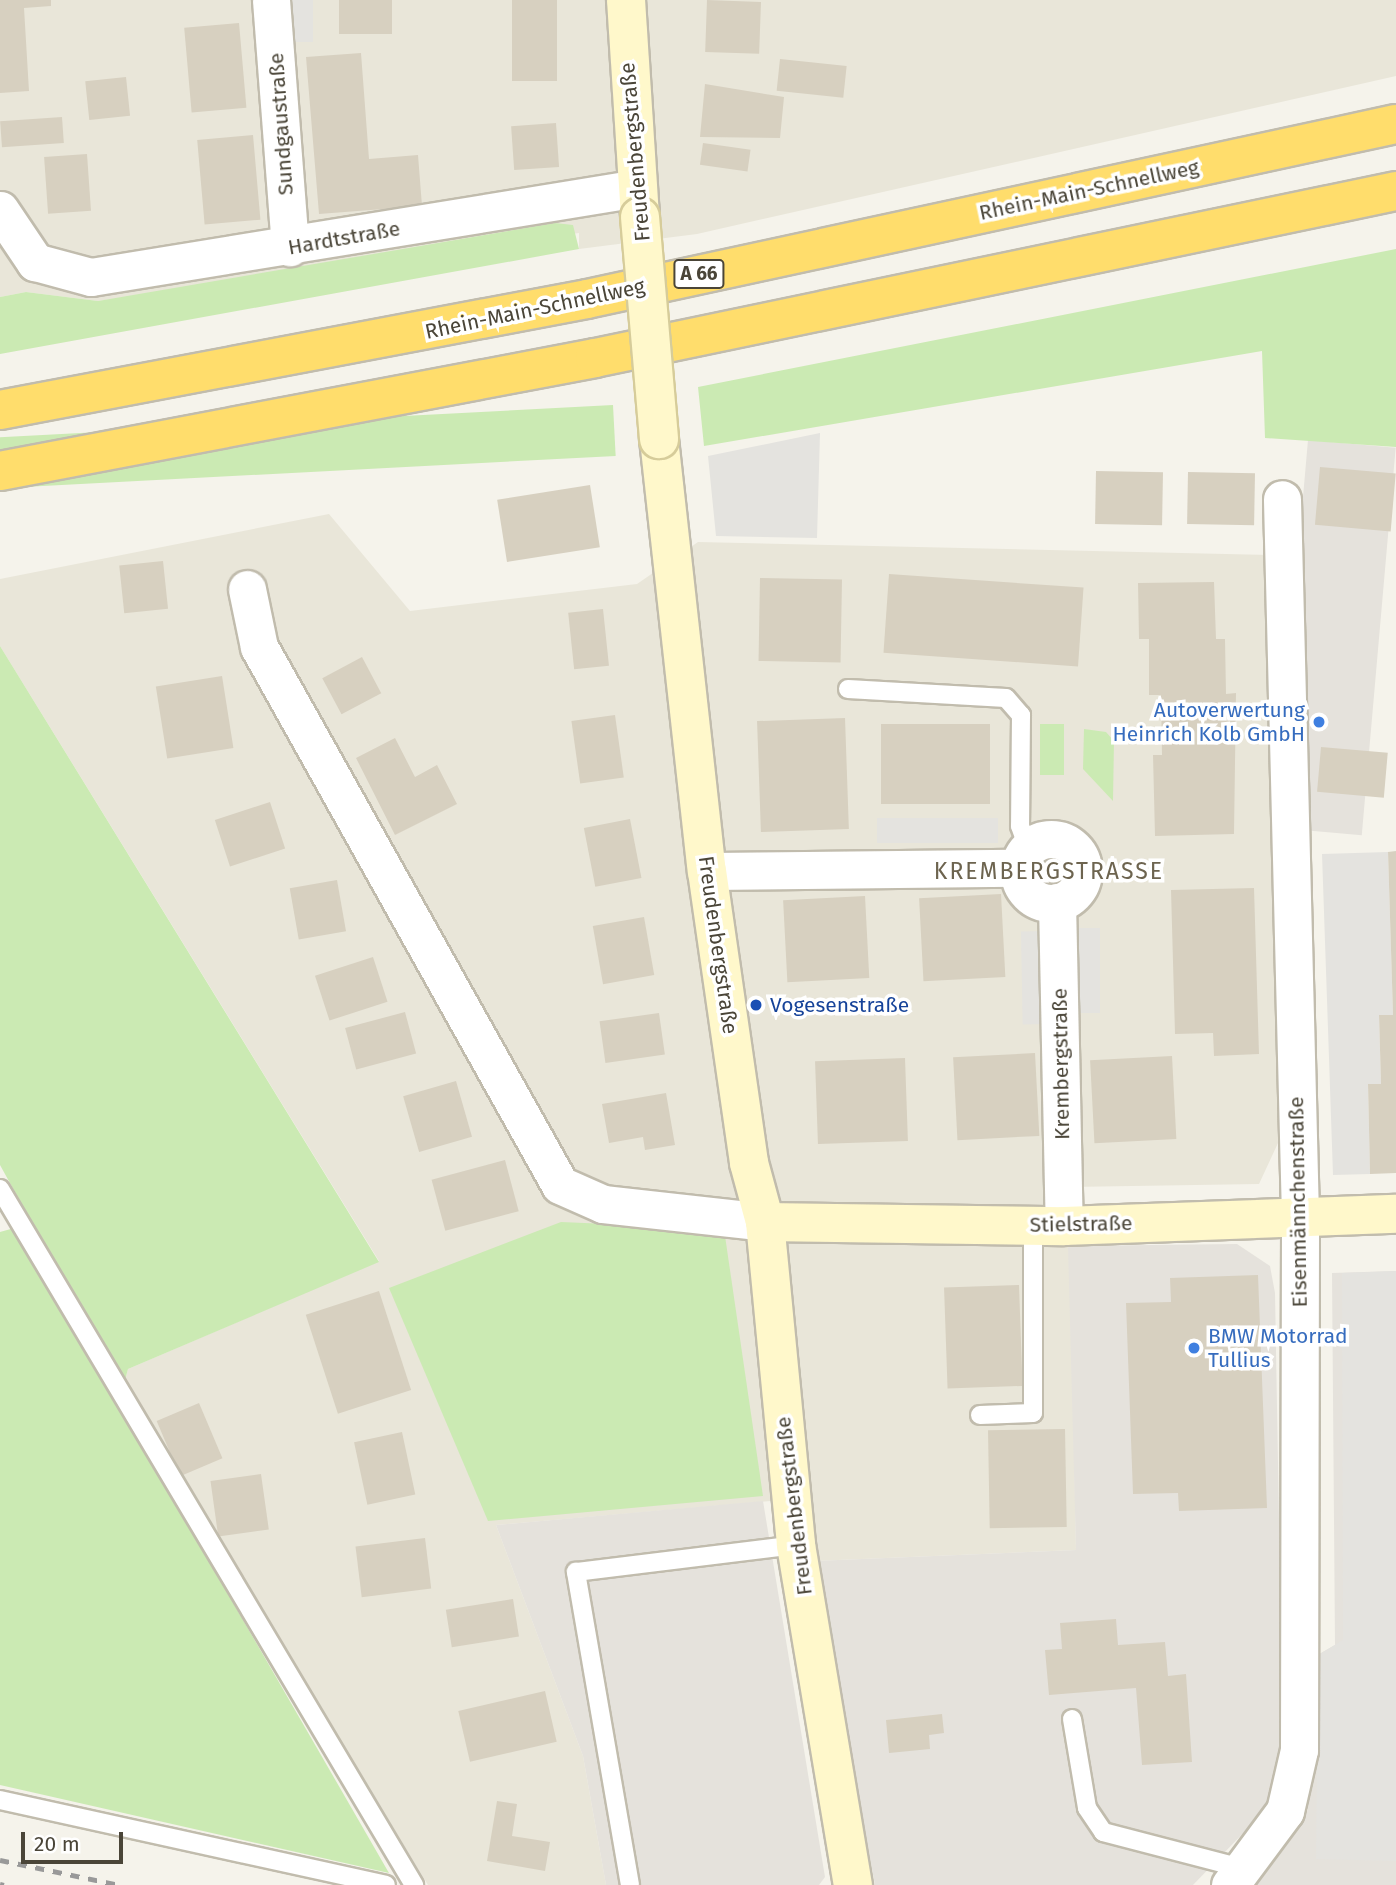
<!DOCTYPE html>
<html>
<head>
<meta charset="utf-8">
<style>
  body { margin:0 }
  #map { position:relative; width:1396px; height:1885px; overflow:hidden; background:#f5f3eb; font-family:"Fira Sans",sans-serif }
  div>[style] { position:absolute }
  .residential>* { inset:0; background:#e9e6d9 }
  .industrial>* { inset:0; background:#e5e2dc; transform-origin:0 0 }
  .green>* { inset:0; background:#cbeab3; transform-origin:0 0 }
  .parking>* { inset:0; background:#e4e3df; transform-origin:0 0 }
  .building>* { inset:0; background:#d7d0c0; transform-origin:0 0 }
  .roads { filter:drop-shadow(2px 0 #c1bcad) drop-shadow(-2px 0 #c1bcad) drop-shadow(0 2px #c1bcad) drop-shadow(0 -2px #c1bcad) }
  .lane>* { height:18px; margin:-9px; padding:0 9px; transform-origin:9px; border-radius:9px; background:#fff }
  .street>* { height:37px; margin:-18.5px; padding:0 18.5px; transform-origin:18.5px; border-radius:18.5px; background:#fff }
  .street>.ring { margin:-18.5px; padding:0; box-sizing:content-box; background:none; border:37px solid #fff; border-radius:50% }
  .secondary>* { height:38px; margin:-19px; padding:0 19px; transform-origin:19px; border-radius:19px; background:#fff8cb }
  .highway>* { height:38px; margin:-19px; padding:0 19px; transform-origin:19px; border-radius:19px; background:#ffdd6c }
  .rail>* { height:5px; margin-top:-2.5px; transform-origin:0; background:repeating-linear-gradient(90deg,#999 0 9px,transparent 0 18px) }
  .bridges { filter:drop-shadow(2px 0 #d6cc9a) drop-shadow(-2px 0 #d6cc9a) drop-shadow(0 2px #d6cc9a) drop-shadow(0 -2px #d6cc9a) }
  .secondary-bridge>* { height:38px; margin:-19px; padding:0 19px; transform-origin:19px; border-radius:19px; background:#fff8cb }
  .dots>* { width:19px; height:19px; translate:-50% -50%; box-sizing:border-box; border:4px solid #fff; border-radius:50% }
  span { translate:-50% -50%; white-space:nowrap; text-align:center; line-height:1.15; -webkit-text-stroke:7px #fff; paint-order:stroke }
  .shield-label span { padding:2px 5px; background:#fff; border:2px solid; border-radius:5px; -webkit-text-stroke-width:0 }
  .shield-label { font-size:19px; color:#4a4538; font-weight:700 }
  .street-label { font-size:21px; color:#4a4538 }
  .shop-label { font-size:21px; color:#366cbe }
  .right { translate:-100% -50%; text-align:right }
  .left { translate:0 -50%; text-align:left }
  .transit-label { font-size:21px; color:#164399 }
  .neighbourhood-label { font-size:23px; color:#6d644f; letter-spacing:2px }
  .scale { position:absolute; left:21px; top:1832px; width:102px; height:32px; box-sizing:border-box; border:4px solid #4a4538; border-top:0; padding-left:9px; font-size:21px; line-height:24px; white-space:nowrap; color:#4a4538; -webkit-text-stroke:5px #fff; paint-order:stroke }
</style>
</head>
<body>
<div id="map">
  <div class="residential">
    <i style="clip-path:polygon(0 0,1396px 0,1396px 76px,697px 234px,579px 249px,579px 233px,98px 301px,26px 292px,0 297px)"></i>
    <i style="clip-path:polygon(329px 514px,410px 611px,637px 584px,698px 542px,1270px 555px,1278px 1143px,1259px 1184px,1069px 1187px,1076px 1550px,814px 1561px,804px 1498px,496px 1525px,583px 1756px,606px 1885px,428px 1885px,124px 1384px,128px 1369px,379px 1261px,0 646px,0 579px)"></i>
  </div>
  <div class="industrial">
    <i style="left:1308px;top:440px;width:88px;height:389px;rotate:5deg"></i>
    <i style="clip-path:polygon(1237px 1244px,1270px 1266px,1275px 1293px,1283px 1746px,1277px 1798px,1193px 1885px,875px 1885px,814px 1561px,1076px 1550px,1068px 1246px)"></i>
    <i style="clip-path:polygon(1396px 1271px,1396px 1885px,1254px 1885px,1308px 1810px,1314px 1657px,1335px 1645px,1332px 1273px)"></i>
    <i style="clip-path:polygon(763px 1501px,825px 1877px,819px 1885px,606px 1885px,583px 1756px,496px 1525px)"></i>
  </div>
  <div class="green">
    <i style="clip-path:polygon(555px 223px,573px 225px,579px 249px,0 354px,0 297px,26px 292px,98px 301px)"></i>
    <i style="clip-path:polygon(1396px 249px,1396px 447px,1265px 438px,1262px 351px,704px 446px,698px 387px)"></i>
    <i style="left:613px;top:405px;width:51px;height:624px;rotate:87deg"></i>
    <i style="clip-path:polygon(0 646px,379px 1262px,128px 1369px,124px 1384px,111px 1391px,389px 1873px,0 1785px,0 1232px,32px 1223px,0 1165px)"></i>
    <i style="left:1040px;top:724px;width:24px;height:51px"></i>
    <i style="clip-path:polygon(1084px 729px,1106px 732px,1114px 741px,1113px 801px,1083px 769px)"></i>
    <i style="clip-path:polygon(561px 1222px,724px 1229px,763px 1496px,488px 1521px,389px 1288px)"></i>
  </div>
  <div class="parking">
    <i style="left:287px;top:0;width:26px;height:42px"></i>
    <i style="clip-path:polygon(820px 433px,817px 538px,716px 536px,708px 456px)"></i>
    <i style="left:998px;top:818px;width:25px;height:121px;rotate:90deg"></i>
    <i style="clip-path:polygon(1388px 852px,1393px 1015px,1379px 1015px,1381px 1084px,1368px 1084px,1370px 1174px,1333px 1175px,1322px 854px)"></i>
    <i style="left:1074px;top:928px;width:26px;height:85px"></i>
    <i style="left:1046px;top:931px;width:93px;height:25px;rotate:89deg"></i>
    <i style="clip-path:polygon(1396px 1271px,1396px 1861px,1316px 1859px,1318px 1655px,1343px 1640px,1342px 1273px)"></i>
  </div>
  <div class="building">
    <i style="clip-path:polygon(0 0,51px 0,51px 6px,24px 8px,29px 91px,0 93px)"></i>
    <i style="left:339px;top:0;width:53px;height:34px"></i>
    <i style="left:512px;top:0;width:45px;height:81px"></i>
    <i style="left:707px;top:0;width:54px;height:52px;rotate:2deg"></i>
    <i style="left:239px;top:23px;width:85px;height:55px;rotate:85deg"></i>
    <i style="clip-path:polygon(361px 53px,369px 159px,418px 155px,422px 206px,319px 214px,306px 57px)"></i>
    <i style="left:780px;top:59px;width:67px;height:32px;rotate:6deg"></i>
    <i style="left:126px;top:77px;width:39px;height:41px;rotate:84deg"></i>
    <i style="clip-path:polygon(705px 84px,784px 97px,780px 138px,700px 137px)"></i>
    <i style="left:62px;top:117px;width:26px;height:62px;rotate:86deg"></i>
    <i style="left:556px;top:123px;width:44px;height:45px;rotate:86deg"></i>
    <i style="left:253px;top:135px;width:85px;height:56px;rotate:85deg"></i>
    <i style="left:703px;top:143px;width:48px;height:22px;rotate:8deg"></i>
    <i style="left:87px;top:154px;width:57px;height:43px;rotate:86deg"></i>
    <i style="left:1320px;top:467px;width:76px;height:58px;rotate:5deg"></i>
    <i style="left:1096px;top:471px;width:67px;height:53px;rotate:1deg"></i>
    <i style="left:1188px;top:472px;width:67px;height:52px;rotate:1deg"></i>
    <i style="left:590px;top:485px;width:63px;height:94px;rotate:81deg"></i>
    <i style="left:163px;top:561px;width:48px;height:44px;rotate:84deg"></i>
    <i style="left:889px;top:574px;width:195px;height:79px;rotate:4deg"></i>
    <i style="left:760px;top:578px;width:82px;height:83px;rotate:1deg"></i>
    <i style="clip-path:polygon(1214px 582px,1216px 639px,1225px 639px,1226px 694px,1236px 693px,1234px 834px,1155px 836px,1153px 755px,1162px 755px,1161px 695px,1149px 695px,1149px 639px,1139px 639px,1138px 583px)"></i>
    <i style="left:603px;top:609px;width:57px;height:35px;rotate:84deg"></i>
    <i style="left:362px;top:657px;width:41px;height:45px;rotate:62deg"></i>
    <i style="left:222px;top:676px;width:73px;height:67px;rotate:81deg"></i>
    <i style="left:615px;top:715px;width:63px;height:44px;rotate:82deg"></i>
    <i style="left:845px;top:718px;width:111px;height:88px;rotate:88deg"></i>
    <i style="left:990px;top:724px;width:80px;height:109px;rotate:90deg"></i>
    <i style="clip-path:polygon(395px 738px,415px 777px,437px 765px,457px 804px,395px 835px,356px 758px)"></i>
    <i style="left:1321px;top:747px;width:67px;height:45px;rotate:5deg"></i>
    <i style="left:270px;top:802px;width:49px;height:58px;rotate:72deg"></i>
    <i style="left:630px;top:819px;width:60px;height:47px;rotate:79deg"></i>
    <i style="clip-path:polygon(1396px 851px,1396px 1173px,1370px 1174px,1368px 1084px,1381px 1084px,1379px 1015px,1393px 1015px,1388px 852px)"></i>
    <i style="left:337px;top:880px;width:52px;height:48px;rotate:80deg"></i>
    <i style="clip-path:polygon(1254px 888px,1259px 1054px,1214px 1056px,1213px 1033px,1175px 1034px,1171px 890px)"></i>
    <i style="left:1001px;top:894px;width:83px;height:82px;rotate:87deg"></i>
    <i style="left:865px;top:896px;width:82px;height:82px;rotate:87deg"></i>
    <i style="left:644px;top:917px;width:59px;height:52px;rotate:80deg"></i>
    <i style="left:373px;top:957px;width:47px;height:61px;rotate:72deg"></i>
    <i style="left:405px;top:1012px;width:43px;height:62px;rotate:75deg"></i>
    <i style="left:659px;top:1013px;width:42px;height:60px;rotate:82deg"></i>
    <i style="left:1035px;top:1053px;width:83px;height:82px;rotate:87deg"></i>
    <i style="left:1172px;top:1056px;width:83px;height:82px;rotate:87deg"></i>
    <i style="left:905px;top:1058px;width:83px;height:90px;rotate:88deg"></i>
    <i style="left:456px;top:1081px;width:58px;height:55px;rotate:74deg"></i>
    <i style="clip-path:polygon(666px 1093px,675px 1145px,645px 1150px,643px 1137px,609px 1143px,602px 1104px)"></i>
    <i style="left:505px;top:1160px;width:53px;height:76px;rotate:75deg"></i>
    <i style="clip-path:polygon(1258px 1275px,1267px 1508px,1179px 1511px,1178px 1493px,1133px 1494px,1126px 1303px,1171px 1302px,1170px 1278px)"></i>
    <i style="left:1019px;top:1285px;width:101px;height:75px;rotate:88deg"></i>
    <i style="left:379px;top:1291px;width:104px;height:77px;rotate:72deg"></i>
    <i style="left:199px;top:1403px;width:60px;height:46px;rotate:67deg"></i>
    <i style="left:1065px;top:1429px;width:98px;height:77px;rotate:89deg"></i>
    <i style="left:402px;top:1432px;width:64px;height:49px;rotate:78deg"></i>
    <i style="left:261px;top:1474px;width:56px;height:51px;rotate:82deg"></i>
    <i style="left:425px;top:1538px;width:51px;height:70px;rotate:83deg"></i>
    <i style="left:513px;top:1599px;width:38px;height:68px;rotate:81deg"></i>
    <i style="clip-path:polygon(1116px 1619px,1118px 1645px,1165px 1642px,1168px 1676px,1186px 1674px,1192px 1762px,1142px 1765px,1136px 1688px,1049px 1695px,1045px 1650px,1062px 1649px,1060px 1623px)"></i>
    <i style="left:545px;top:1691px;width:52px;height:89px;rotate:77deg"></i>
    <i style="clip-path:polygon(942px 1714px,944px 1733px,929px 1735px,930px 1749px,889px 1753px,886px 1720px)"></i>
    <i style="clip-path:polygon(497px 1801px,517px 1804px,512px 1836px,550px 1842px,545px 1871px,487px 1861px)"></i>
  </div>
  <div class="roads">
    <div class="lane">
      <i style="left:848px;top:689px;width:158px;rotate:3.3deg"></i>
      <i style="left:1006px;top:698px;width:23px;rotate:49deg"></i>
      <i style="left:1021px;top:715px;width:111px;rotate:90.5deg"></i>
      <i style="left:1020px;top:826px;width:23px;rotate:70deg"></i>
      <i style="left:0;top:1189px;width:810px;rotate:59.25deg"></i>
      <i style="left:980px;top:1415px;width:53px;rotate:-2.2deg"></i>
      <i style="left:1033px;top:1413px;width:187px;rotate:-90deg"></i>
      <i style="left:1072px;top:1719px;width:90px;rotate:80.4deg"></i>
      <i style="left:1087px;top:1808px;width:29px;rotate:56deg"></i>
      <i style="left:1103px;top:1832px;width:147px;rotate:14.6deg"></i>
      <i style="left:0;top:1800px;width:395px;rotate:12.4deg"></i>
      <i style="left:630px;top:1885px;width:318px;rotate:-99.8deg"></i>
      <i style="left:576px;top:1572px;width:222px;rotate:-7deg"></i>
    </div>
    <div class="street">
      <i style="left:271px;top:0;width:248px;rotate:85.6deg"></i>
      <i style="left:0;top:210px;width:63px;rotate:56.1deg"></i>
      <i style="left:35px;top:262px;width:58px;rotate:15deg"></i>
      <i style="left:91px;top:277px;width:554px;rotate:-9.24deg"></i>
      <i style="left:247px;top:589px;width:59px;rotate:78.3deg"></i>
      <i style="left:259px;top:647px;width:616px;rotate:60.77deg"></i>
      <i style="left:560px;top:1185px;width:47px;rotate:23.8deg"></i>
      <i style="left:603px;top:1204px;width:163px;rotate:6.3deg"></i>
      <i class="ring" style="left:1019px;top:839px;width:27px;height:27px"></i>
      <i style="left:707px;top:871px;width:312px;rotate:-0.6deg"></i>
      <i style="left:1057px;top:902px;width:324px;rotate:88.8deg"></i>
      <i style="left:1230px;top:1885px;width:92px;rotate:-53.4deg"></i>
      <i style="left:1285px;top:1811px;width:63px;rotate:-77.1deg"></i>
      <i style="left:1299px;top:1750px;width:534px;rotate:-89.89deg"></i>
      <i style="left:1300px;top:1216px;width:717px;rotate:-91.44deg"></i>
    </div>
    <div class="secondary">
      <i style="left:626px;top:0;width:217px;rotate:86.3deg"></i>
      <i style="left:659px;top:439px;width:435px;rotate:83.7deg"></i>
      <i style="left:707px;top:871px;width:295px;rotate:81.8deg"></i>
      <i style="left:749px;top:1163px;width:61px;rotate:74.8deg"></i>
      <i style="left:765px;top:1222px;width:324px;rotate:84.5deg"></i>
      <i style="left:796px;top:1545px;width:345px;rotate:80.5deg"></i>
      <i style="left:765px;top:1222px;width:299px;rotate:0.8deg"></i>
      <i style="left:1064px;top:1226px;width:332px;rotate:-2.1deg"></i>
    </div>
    <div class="highway">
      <i style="left:0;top:410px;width:597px;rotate:-10.71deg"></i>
      <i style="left:587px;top:299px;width:828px;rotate:-12.21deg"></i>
      <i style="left:0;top:471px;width:606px;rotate:-10.75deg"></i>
      <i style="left:595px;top:358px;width:818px;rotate:-11.78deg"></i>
    </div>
  </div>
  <div class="rail">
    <i style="left:0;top:1860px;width:123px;rotate:11.8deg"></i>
    <i style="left:0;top:1884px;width:4px;rotate:14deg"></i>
  </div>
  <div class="bridges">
    <div class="secondary-bridge">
      <i style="left:640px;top:217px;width:223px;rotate:85.1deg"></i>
    </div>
  </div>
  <div class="dots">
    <i style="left:1319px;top:722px;background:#3f7fe0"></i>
    <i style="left:756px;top:1005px;background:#1a4fb4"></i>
    <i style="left:1194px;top:1348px;background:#3f7fe0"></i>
  </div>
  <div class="shield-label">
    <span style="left:699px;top:274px">A 66</span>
  </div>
  <div class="street-label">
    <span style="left:281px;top:124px;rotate:-94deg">Sundgaustraße</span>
    <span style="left:635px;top:152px;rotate:-95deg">Freudenbergstraße</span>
    <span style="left:1089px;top:190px;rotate:-12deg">Rhein-Main-Schnellweg</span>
    <span style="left:344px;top:238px;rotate:-10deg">Hardtstraße</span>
    <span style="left:535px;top:309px;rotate:-12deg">Rhein-Main-Schnellweg</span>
    <span style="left:718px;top:945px;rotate:82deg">Freudenbergstraße</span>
    <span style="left:1061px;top:1064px;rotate:-91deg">Krembergstraße</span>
    <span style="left:1298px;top:1202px;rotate:-91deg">Eisenmännchenstraße</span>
    <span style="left:1081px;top:1224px;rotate:-1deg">Stielstraße</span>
    <span style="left:794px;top:1506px;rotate:-97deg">Freudenbergstraße</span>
  </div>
  <div class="shop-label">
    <span class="right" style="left:1305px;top:722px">Autoverwertung<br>Heinrich Kolb GmbH</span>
    <span class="left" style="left:1208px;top:1348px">BMW Motorrad<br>Tullius</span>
  </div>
  <div class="transit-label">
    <span class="left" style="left:770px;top:1005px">Vogesenstraße</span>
  </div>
  <div class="neighbourhood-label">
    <span style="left:1049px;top:871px">KREMBERGSTRASSE</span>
  </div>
  <div class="scale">20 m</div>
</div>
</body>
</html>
